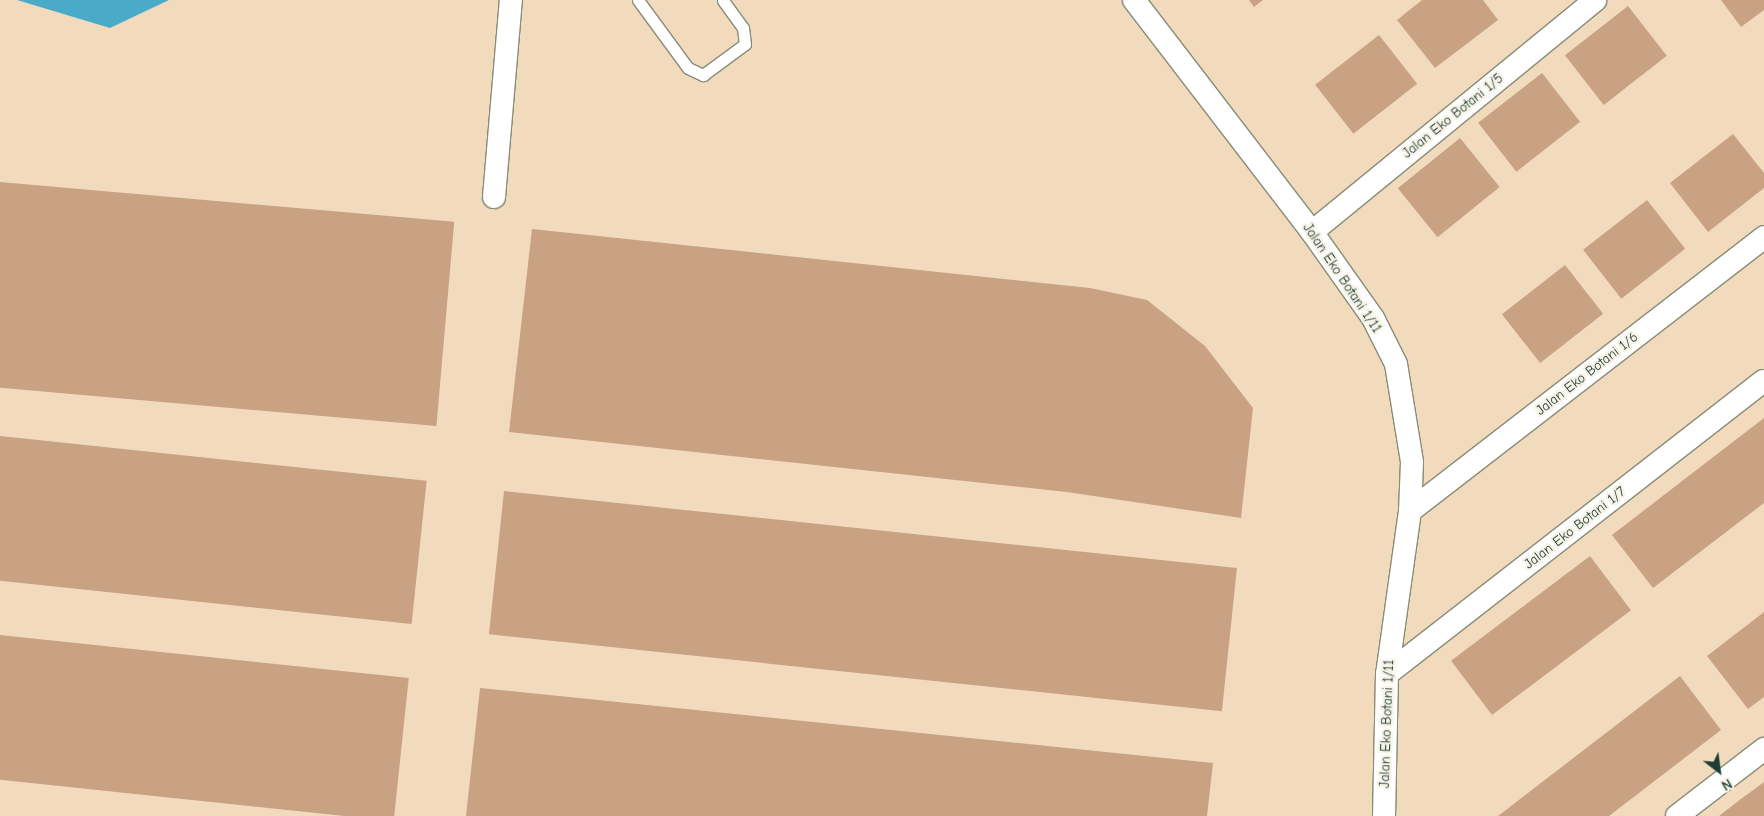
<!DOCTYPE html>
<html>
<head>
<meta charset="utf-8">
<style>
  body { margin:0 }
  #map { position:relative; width:1764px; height:816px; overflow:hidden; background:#f2dbbd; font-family:"Comic Neue",sans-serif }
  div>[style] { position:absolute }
  .water>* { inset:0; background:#4aabc9 }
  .building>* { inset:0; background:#c9a183; transform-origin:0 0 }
  .roads { filter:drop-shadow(1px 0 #888c78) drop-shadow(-1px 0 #888c78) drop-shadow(0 1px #888c78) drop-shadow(0 -1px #888c78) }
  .lane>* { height:11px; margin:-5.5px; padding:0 5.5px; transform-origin:5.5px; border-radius:5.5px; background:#fff }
  .street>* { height:22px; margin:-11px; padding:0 11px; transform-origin:11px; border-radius:11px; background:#fff }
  span { translate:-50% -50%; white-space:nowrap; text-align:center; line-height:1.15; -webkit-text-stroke:5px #f7f3e8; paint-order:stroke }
  .street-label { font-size:14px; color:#1f3d34 }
  .north { position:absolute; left:1694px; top:746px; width:50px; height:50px; -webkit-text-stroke:4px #f7f3e8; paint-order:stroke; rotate:150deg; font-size:14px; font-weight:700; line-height:20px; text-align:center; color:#1f3d34 }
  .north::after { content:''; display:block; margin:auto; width:18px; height:22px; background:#1f3d34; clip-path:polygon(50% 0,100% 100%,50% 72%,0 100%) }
</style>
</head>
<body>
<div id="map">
  <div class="water">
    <i style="clip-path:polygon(17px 0,169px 0,110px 28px)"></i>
  </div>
  <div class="building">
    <i style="clip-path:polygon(1249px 0,1263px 0,1254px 7px)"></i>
    <i style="clip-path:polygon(1422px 0,1483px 0,1498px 20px,1435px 68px,1397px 20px)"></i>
    <i style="clip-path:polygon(1721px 0,1764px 0,1764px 10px,1741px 27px)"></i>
    <i style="left:1628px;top:6px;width:63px;height:80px;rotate:52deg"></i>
    <i style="left:1379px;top:35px;width:62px;height:81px;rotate:52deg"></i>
    <i style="left:1542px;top:73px;width:62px;height:81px;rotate:52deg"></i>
    <i style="clip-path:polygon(1733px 134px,1764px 173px,1764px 188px,1708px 232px,1670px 183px)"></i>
    <i style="left:1460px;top:138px;width:63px;height:80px;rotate:51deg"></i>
    <i style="left:0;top:182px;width:456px;height:205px;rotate:5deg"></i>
    <i style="left:1647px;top:200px;width:62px;height:81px;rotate:52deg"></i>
    <i style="clip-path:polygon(532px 229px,1090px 288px,1147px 300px,1205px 346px,1253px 408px,1241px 518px,1067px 492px,509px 432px)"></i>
    <i style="left:1565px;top:265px;width:62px;height:80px;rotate:52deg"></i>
    <i style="clip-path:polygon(1764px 418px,1764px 503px,1653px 588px,1612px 535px)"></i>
    <i style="left:0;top:436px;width:429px;height:144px;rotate:6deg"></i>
    <i style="left:504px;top:491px;width:737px;height:144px;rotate:6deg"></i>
    <i style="left:1590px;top:556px;width:68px;height:174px;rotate:53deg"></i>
    <i style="clip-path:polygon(1764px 612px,1764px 697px,1748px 709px,1707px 656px)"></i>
    <i style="left:0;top:635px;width:411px;height:144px;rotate:6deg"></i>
    <i style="clip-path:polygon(1680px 676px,1721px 730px,1609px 816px,1498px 816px)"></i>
    <i style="clip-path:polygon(480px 688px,1213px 763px,1207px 816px,466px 816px)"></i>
    <i style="clip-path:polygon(1764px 782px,1764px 816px,1719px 816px,1737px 802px)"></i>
  </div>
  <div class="roads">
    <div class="lane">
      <i style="left:638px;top:0;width:84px;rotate:53.7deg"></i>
      <i style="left:688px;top:68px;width:17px;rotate:25deg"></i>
      <i style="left:703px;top:75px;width:52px;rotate:-36.4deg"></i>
      <i style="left:745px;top:44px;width:16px;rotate:-97deg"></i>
      <i style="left:743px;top:28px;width:34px;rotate:-126deg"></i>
    </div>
    <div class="street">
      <i style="left:1134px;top:0;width:292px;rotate:52.5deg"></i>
      <i style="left:1312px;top:232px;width:105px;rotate:54.7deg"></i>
      <i style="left:1373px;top:318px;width:51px;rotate:63.4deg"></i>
      <i style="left:1396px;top:364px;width:99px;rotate:80.7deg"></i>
      <i style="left:1412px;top:462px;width:49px;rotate:92.3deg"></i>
      <i style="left:1410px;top:511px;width:165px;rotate:98deg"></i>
      <i style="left:1387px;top:674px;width:142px;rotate:91.2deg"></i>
      <i style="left:494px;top:197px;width:198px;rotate:-85.1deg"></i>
      <i style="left:1312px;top:232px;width:366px;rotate:-39.3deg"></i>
      <i style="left:1410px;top:511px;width:448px;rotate:-37.7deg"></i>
      <i style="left:1387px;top:674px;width:477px;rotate:-37.9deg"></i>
      <i style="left:1677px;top:816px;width:110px;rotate:-37.6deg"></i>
    </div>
  </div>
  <div class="street-label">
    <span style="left:1453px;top:116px;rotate:-39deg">Jalan Eko Botani 1/5</span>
    <span style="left:1342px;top:278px;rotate:56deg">Jalan Eko Botani 1/11</span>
    <span style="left:1587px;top:374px;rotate:-38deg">Jalan Eko Botani 1/6</span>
    <span style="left:1575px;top:528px;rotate:-38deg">Jalan Eko Botani 1/7</span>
    <span style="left:1387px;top:724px;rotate:-88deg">Jalan Eko Botani 1/11</span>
  </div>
  <div class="north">N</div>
</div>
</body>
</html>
